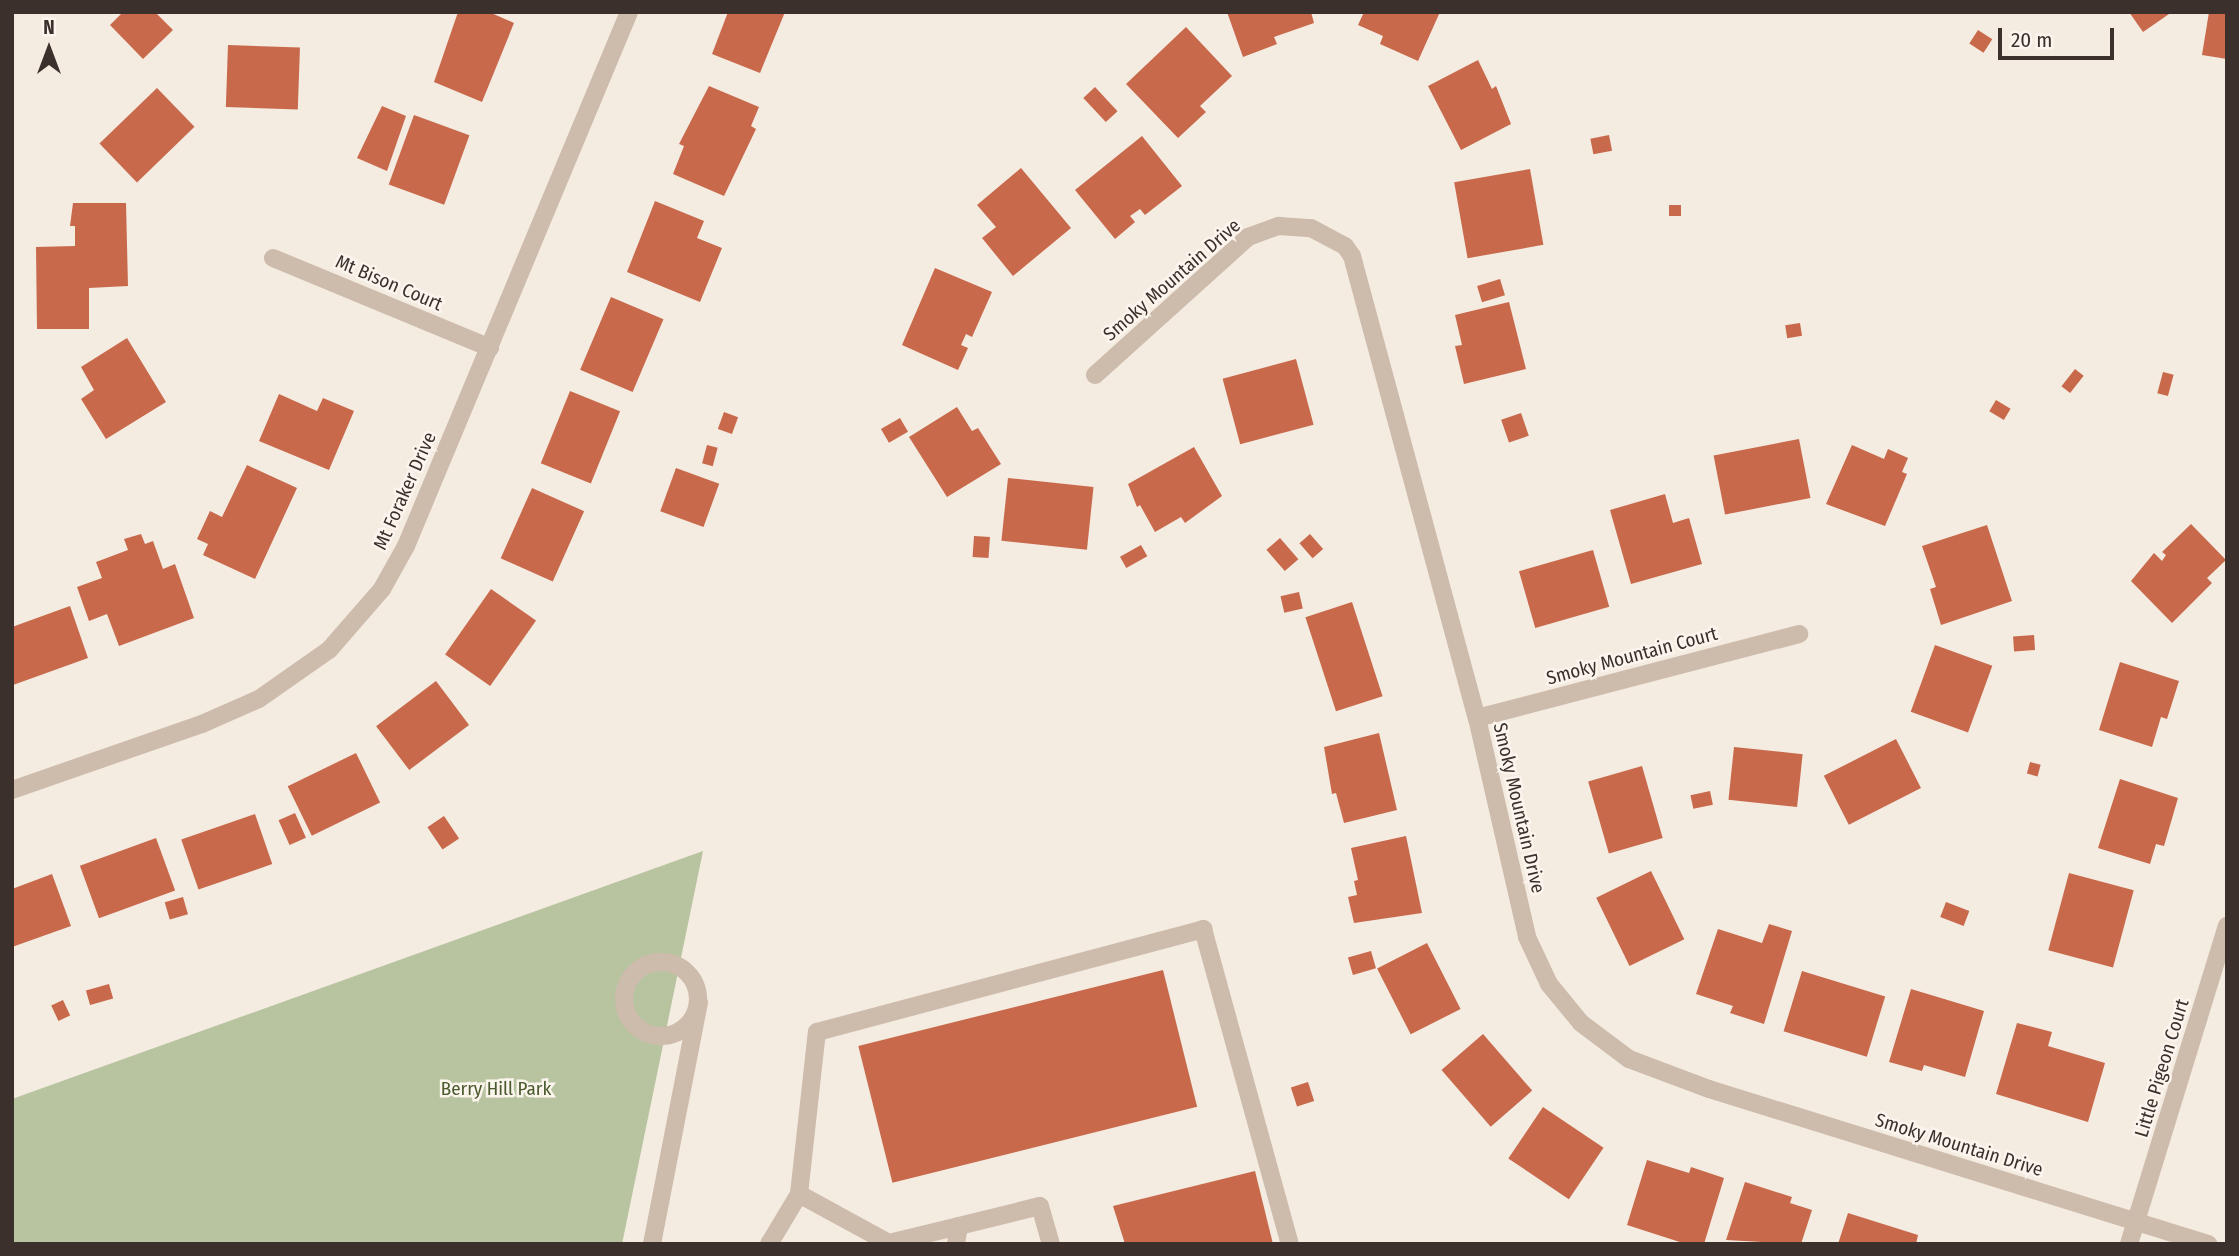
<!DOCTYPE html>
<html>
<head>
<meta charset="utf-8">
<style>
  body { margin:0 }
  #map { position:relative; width:2239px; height:1256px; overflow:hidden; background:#f4ebe1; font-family:"Fira Sans Condensed",sans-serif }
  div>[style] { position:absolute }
  .green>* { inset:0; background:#b8c4a0 }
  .building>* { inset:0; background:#c8694b; transform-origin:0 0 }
  .minor>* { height:18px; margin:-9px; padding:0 9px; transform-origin:9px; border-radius:9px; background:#cdbbac }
  .minor>.ring { margin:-9px; padding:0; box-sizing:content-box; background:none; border:18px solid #cdbbac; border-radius:50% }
  span { translate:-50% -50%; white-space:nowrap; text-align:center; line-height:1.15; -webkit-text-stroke:5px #fbf5ee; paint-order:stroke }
  .street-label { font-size:19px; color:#3b302b }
  .park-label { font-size:19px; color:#4a5a2e }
  .frame { position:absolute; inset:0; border:14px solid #3b302b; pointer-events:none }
  .north { position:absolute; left:14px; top:14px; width:70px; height:70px; -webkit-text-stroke:5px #fbf5ee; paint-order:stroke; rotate:0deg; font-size:19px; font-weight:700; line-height:28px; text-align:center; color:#3b302b }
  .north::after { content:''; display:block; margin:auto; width:24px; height:32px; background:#3b302b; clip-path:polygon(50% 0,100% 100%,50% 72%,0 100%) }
  .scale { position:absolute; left:1998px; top:28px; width:116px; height:32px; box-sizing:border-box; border:4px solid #3b302b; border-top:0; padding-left:9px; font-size:21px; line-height:24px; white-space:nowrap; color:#3b302b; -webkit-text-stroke:5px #fbf5ee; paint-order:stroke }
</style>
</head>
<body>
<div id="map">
  <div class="green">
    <i style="clip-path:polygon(703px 851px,622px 1244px,12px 1244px,12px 1099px)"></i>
  </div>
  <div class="building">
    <i style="clip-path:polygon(123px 12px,155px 12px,173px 30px,143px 59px,110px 25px)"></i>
    <i style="clip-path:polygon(458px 12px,489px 12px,514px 23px,482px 102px,434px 82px)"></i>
    <i style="clip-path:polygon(728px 12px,785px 12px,760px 73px,712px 54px)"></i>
    <i style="clip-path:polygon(1227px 12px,1311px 12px,1314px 23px,1274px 37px,1277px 44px,1243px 57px)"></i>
    <i style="clip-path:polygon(1364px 12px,1440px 12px,1418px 61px,1380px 44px,1383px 36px,1358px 25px)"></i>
    <i style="clip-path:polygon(2129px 12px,2172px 12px,2143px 32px)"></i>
    <i style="clip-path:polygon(2209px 12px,2227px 12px,2227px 59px,2202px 55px)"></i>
    <i style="clip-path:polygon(1186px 27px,1232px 76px,1200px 106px,1206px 112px,1178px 138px,1126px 84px)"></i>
    <i style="left:1978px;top:30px;width:17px;height:16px;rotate:33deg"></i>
    <i style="left:228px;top:45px;width:72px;height:62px;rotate:2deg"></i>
    <i style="clip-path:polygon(1478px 60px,1492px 89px,1496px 86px,1511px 124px,1461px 150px,1428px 86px)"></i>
    <i style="clip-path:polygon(709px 86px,759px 107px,751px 126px,756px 129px,724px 196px,673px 174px,684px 146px,679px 144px)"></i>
    <i style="left:1095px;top:87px;width:33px;height:16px;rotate:47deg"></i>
    <i style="left:157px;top:88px;width:54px;height:80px;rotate:46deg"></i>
    <i style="clip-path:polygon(382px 106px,406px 116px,387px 171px,357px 158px)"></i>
    <i style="left:414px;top:115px;width:59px;height:74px;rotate:20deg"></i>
    <i style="left:1609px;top:135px;width:16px;height:19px;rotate:79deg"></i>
    <i style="clip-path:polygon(1142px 136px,1182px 186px,1145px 215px,1140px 209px,1130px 216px,1135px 222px,1115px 239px,1075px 190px)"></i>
    <i style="clip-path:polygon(1021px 168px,1071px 228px,1013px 276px,982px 238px,996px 227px,977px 205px)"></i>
    <i style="left:1530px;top:169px;width:77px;height:77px;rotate:80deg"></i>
    <i style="clip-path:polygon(655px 201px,704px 221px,697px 238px,722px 248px,700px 302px,627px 272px)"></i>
    <i style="clip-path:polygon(73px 203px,126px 203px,128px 286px,89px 288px,89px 329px,37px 329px,36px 247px,75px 246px,75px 226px,70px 226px)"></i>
    <i style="left:1669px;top:205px;width:12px;height:11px"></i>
    <i style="clip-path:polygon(935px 268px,992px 292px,972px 337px,966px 334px,961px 345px,968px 348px,958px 370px,902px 345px)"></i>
    <i style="left:1500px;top:279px;width:17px;height:24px;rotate:73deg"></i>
    <i style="left:611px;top:297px;width:57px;height:79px;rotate:23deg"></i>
    <i style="clip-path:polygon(1509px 302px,1526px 369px,1464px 384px,1455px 346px,1462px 345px,1455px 315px)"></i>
    <i style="left:1800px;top:323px;width:13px;height:15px;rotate:81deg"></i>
    <i style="clip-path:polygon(127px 338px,166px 402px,106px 439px,81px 399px,94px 390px,81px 367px)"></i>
    <i style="left:1296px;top:359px;width:68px;height:76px;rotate:75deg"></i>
    <i style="left:2075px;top:369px;width:11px;height:22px;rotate:38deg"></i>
    <i style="left:2163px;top:372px;width:11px;height:22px;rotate:15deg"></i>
    <i style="left:570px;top:391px;width:54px;height:78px;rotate:22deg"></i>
    <i style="clip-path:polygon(279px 394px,317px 411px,323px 398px,354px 411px,329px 470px,259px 441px)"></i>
    <i style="left:1996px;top:400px;width:17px;height:13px;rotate:31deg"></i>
    <i style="clip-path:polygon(957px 407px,972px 431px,978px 428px,1001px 464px,947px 497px,909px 437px)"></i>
    <i style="left:724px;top:412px;width:15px;height:18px;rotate:20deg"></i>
    <i style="left:1521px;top:413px;width:24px;height:21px;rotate:71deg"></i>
    <i style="left:900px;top:418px;width:16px;height:22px;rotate:60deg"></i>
    <i style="left:1799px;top:439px;width:60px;height:87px;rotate:79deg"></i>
    <i style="left:707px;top:445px;width:11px;height:19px;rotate:15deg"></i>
    <i style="clip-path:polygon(1852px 445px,1884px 459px,1888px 449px,1908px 458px,1902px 472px,1907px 474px,1885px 526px,1826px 504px)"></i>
    <i style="clip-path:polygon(1194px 447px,1222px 496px,1185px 523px,1181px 517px,1155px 532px,1140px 505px,1137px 507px,1128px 484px)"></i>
    <i style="clip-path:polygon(247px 465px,297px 488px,255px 579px,203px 555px,208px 544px,197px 539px,210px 511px,222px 517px)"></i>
    <i style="left:676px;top:468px;width:46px;height:46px;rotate:20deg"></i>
    <i style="left:1008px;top:478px;width:86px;height:63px;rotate:6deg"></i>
    <i style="left:532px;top:488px;width:57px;height:77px;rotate:24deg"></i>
    <i style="clip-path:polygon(1665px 494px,1673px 523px,1689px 518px,1702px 564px,1631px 584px,1610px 510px)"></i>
    <i style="clip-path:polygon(2191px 524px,2226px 560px,2207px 578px,2212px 583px,2172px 623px,2131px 581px,2154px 553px,2162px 561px,2166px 555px,2162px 552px)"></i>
    <i style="clip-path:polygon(1987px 525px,2012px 601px,1941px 625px,1930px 589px,1936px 587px,1922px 546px)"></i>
    <i style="clip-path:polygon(141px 534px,145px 544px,153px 541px,163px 569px,175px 564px,194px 618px,119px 646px,107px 614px,89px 621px,77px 587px,102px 578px,96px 562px,128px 550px,124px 539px)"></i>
    <i style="left:1310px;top:534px;width:20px;height:14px;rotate:49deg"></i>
    <i style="left:974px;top:536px;width:16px;height:21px;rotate:4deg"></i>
    <i style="left:1280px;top:538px;width:28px;height:18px;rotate:49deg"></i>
    <i style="left:1141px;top:545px;width:13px;height:24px;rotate:61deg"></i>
    <i style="left:1593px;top:550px;width:59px;height:77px;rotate:74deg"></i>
    <i style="left:491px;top:589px;width:55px;height:80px;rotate:35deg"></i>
    <i style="left:1299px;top:592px;width:17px;height:19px;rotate:77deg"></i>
    <i style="left:1352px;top:602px;width:99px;height:49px;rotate:72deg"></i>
    <i style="clip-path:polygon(70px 606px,88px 658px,13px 685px,12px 627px)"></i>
    <i style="left:2034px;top:635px;width:15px;height:21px;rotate:86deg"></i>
    <i style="left:1935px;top:645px;width:61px;height:71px;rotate:20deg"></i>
    <i style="clip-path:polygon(2120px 662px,2179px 681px,2167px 719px,2161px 717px,2152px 747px,2099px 730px)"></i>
    <i style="left:436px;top:681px;width:55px;height:75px;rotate:53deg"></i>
    <i style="clip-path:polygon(1379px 733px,1397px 810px,1344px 823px,1336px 793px,1332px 794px,1324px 747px)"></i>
    <i style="left:1896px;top:739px;width:55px;height:81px;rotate:63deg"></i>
    <i style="left:1734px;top:747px;width:69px;height:53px;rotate:6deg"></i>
    <i style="left:356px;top:753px;width:55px;height:76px;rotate:64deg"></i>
    <i style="left:2030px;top:762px;width:11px;height:12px;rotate:15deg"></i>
    <i style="left:1642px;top:766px;width:75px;height:56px;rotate:74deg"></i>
    <i style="clip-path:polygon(2120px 779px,2178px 798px,2164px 846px,2156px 844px,2150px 864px,2098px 848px)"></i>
    <i style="left:1710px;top:791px;width:14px;height:20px;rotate:78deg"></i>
    <i style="left:295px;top:813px;width:27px;height:18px;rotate:66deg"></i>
    <i style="left:255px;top:814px;width:53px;height:78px;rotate:71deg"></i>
    <i style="left:444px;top:816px;width:27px;height:20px;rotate:56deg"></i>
    <i style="clip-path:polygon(1406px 836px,1422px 913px,1354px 923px,1348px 897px,1357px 895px,1354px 881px,1358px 880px,1351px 848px)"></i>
    <i style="left:156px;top:838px;width:56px;height:81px;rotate:70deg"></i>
    <i style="left:1651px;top:871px;width:76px;height:61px;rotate:64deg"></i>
    <i style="left:2069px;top:873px;width:67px;height:80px;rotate:15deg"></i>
    <i style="clip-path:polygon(52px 874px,71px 926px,12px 947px,12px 889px)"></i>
    <i style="left:183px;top:897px;width:18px;height:19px;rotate:74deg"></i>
    <i style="left:1946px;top:902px;width:25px;height:16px;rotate:21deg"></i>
    <i style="clip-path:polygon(1769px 924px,1792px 931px,1764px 1024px,1730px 1013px,1733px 1006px,1696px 994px,1718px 929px,1762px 943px)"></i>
    <i style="left:1427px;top:943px;width:74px;height:56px;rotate:63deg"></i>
    <i style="left:1371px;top:951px;width:18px;height:24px;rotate:74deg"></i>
    <i style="left:1163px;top:970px;width:141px;height:314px;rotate:76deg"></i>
    <i style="left:1802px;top:971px;width:87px;height:63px;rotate:17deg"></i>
    <i style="left:109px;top:984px;width:15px;height:24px;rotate:74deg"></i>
    <i style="clip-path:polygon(1911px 989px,1984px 1011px,1965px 1077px,1924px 1065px,1922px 1071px,1889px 1062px)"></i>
    <i style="left:63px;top:1000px;width:17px;height:13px;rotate:65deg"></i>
    <i style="clip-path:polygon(2017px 1023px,2052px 1032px,2048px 1046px,2105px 1063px,2088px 1122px,1996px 1094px)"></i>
    <i style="left:1483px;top:1034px;width:75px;height:55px;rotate:49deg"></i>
    <i style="left:1308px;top:1082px;width:20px;height:18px;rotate:72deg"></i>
    <i style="left:1543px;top:1107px;width:73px;height:62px;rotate:34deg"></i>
    <i style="clip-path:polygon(1647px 1160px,1689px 1173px,1691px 1167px,1724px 1178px,1704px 1244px,1686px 1244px,1627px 1225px)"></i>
    <i style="clip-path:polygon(1255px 1171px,1273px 1244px,1125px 1244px,1113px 1206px)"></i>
    <i style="clip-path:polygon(1745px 1182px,1792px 1197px,1790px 1203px,1812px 1210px,1801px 1244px,1726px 1240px)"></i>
    <i style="clip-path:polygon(1848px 1213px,1918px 1235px,1916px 1244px,1838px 1244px)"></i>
  </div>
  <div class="minor">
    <i style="left:273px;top:258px;width:235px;rotate:22.5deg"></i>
    <i style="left:1095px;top:375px;width:206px;rotate:-42deg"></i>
    <i style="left:1248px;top:237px;width:33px;rotate:-20deg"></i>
    <i style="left:1279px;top:226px;width:32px;rotate:4deg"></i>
    <i style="left:1311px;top:228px;width:38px;rotate:28deg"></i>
    <i style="left:1345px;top:246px;width:12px;rotate:55deg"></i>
    <i style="left:1352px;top:256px;width:479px;rotate:74.9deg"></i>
    <i style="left:1477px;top:718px;width:225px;rotate:77.1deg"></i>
    <i style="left:1527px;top:937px;width:52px;rotate:64.9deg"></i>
    <i style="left:1549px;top:984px;width:50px;rotate:50.6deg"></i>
    <i style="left:1581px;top:1023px;width:60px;rotate:36.9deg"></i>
    <i style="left:1629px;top:1059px;width:85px;rotate:20.6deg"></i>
    <i style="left:1709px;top:1089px;width:523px;rotate:17.26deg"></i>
    <i style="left:1477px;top:718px;width:333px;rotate:-14.6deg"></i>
    <i style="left:12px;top:790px;width:201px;rotate:-19.2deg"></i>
    <i style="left:202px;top:724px;width:62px;rotate:-23.7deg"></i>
    <i style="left:259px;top:699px;width:85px;rotate:-35deg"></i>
    <i style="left:329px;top:650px;width:81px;rotate:-49deg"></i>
    <i style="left:382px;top:589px;width:49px;rotate:-60.8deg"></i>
    <i style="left:406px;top:546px;width:579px;rotate:-67.33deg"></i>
    <i class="ring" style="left:624px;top:962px;width:56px;height:56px"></i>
    <i style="left:799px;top:1194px;width:102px;rotate:28.6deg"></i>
    <i style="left:889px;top:1243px;width:72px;rotate:-13.7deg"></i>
    <i style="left:652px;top:1244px;width:246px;rotate:-79deg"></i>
    <i style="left:769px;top:1244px;width:58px;rotate:-59deg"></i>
    <i style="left:799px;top:1194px;width:163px;rotate:-83.7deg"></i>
    <i style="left:817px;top:1032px;width:400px;rotate:-14.9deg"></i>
    <i style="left:1203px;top:929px;width:327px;rotate:74.6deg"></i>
    <i style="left:956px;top:1244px;width:18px;rotate:-81deg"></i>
    <i style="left:959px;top:1226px;width:83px;rotate:-13.9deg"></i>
    <i style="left:1040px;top:1206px;width:40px;rotate:74deg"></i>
    <i style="left:2129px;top:1244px;width:333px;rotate:-72.9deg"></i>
  </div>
  <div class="street-label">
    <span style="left:1172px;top:280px;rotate:-41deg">Smoky Mountain Drive</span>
    <span style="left:389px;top:283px;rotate:23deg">Mt Bison Court</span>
    <span style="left:405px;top:491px;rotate:-66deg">Mt Foraker Drive</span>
    <span style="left:1632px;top:656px;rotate:-15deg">Smoky Mountain Court</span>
    <span style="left:1519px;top:808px;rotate:77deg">Smoky Mountain Drive</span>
    <span style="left:2162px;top:1068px;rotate:-73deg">Little Pigeon Court</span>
    <span style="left:1959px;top:1145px;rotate:17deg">Smoky Mountain Drive</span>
  </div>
  <div class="park-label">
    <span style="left:496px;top:1089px">Berry Hill Park</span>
  </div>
  <div class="frame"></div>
  <div class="north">N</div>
  <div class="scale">20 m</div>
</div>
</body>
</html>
